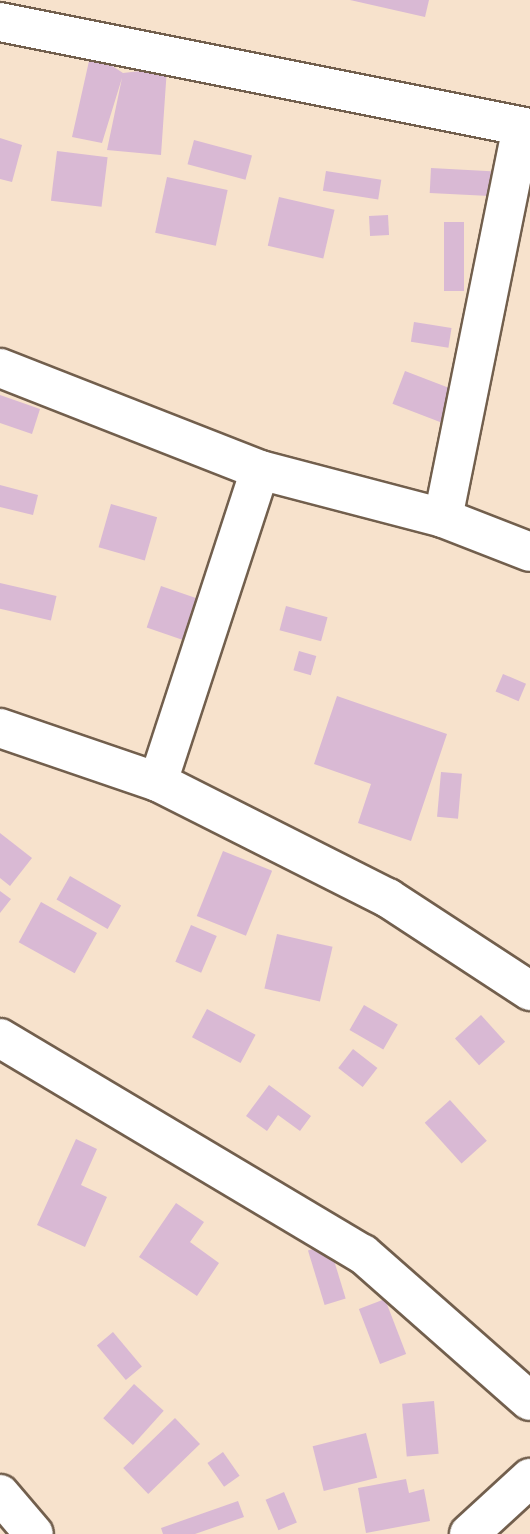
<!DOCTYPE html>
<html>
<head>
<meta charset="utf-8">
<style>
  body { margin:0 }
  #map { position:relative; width:530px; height:1534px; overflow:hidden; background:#f7e2cc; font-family:Raleway,sans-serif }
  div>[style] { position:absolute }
  .building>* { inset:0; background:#d9b9d4; transform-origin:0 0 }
  .roads { filter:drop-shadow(2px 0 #725f4d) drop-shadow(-2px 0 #725f4d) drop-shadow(0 2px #725f4d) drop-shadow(0 -2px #725f4d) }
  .minor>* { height:38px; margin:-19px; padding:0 19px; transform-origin:19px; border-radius:19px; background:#fff }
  span { translate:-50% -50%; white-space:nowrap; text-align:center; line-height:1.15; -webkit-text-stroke:6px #fef1e4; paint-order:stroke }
</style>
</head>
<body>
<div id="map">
  <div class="building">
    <i style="clip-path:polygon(350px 0,429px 0,425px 17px)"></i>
    <i style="clip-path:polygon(91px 52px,123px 73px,167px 68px,161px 155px,107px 150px,122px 78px,102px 143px,72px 137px)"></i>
    <i style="clip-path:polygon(0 138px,22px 145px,12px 182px,0 179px)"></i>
    <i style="left:194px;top:140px;width:60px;height:25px;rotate:15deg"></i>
    <i style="left:57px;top:151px;width:51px;height:50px;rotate:7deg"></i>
    <i style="left:431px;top:168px;width:60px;height:25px;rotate:3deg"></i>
    <i style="left:326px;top:171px;width:56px;height:20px;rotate:9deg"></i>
    <i style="left:167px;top:177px;width:62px;height:57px;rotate:12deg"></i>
    <i style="left:279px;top:197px;width:57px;height:50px;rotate:13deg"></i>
    <i style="left:388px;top:215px;width:20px;height:19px;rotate:87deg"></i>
    <i style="left:444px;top:222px;width:20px;height:69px"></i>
    <i style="left:414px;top:322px;width:38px;height:20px;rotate:9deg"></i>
    <i style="left:405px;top:371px;width:60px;height:35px;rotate:21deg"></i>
    <i style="clip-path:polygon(0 395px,40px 409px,32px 434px,0 423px)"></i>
    <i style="clip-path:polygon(0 485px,38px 495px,33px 515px,0 507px)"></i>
    <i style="left:111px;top:504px;width:48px;height:45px;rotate:16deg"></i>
    <i style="left:0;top:583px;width:58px;height:25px;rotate:13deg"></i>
    <i style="left:161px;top:586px;width:46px;height:44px;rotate:19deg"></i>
    <i style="left:286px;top:606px;width:43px;height:25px;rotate:15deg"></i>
    <i style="left:299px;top:651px;width:18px;height:20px;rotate:16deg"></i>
    <i style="left:503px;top:674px;width:25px;height:19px;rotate:23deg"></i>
    <i style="clip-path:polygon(337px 696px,447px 734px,411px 841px,358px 823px,371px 784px,314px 764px)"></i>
    <i style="left:441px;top:772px;width:21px;height:45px;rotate:5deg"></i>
    <i style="clip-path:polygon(0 833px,32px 858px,10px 886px,0 878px)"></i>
    <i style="left:223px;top:851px;width:53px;height:70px;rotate:22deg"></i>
    <i style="left:70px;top:876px;width:59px;height:27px;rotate:30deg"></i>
    <i style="clip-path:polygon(0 891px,11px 899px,0 913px)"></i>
    <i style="left:41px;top:902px;width:64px;height:46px;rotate:29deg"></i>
    <i style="left:191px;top:925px;width:28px;height:40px;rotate:23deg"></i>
    <i style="left:277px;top:934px;width:57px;height:56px;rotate:13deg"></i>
    <i style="left:364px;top:1005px;width:39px;height:29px;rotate:30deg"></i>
    <i style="left:207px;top:1009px;width:55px;height:32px;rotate:28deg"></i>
    <i style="left:481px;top:1015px;width:36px;height:35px;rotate:48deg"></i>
    <i style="left:353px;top:1049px;width:31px;height:24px;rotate:38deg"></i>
    <i style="clip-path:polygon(269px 1085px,311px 1116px,300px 1131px,278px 1115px,267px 1131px,246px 1116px)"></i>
    <i style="left:450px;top:1100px;width:55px;height:34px;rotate:48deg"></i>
    <i style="clip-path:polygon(76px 1139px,97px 1149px,81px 1185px,107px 1197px,85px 1247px,37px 1225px)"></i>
    <i style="clip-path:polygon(176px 1203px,204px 1222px,190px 1242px,219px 1263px,197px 1296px,139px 1257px)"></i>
    <i style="left:329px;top:1244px;width:57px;height:22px;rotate:73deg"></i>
    <i style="left:385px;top:1299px;width:59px;height:28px;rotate:69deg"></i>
    <i style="left:113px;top:1332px;width:45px;height:21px;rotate:50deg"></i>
    <i style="left:134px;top:1384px;width:40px;height:46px;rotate:42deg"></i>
    <i style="left:434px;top:1401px;width:53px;height:32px;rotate:85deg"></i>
    <i style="left:175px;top:1418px;width:36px;height:72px;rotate:46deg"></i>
    <i style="left:366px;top:1433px;width:46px;height:55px;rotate:76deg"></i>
    <i style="left:223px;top:1452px;width:29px;height:19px;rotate:55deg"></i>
    <i style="clip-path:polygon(406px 1479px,409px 1493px,424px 1489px,430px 1521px,366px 1533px,358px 1488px)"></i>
    <i style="left:284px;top:1492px;width:33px;height:20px;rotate:67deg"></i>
    <i style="clip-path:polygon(238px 1501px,244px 1517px,195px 1534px,163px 1534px,161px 1528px)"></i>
  </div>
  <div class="roads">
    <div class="minor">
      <i style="left:0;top:22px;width:540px;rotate:11.31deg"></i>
      <i style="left:0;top:368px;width:279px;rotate:21.4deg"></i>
      <i style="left:260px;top:470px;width:189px;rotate:14.7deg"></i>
      <i style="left:443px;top:518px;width:93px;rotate:21.3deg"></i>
      <i style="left:443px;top:518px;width:399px;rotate:-78.6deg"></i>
      <i style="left:0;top:728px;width:167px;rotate:18.9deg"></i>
      <i style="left:158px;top:782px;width:258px;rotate:26.8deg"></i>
      <i style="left:388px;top:898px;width:170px;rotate:33.2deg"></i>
      <i style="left:158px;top:782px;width:328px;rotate:-71.9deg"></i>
      <i style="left:0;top:1038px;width:422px;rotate:30.8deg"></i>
      <i style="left:363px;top:1254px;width:222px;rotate:41.4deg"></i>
      <i style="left:0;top:1494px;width:52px;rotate:49.6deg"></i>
      <i style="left:469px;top:1534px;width:83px;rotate:-42.6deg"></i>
    </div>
  </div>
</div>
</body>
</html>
